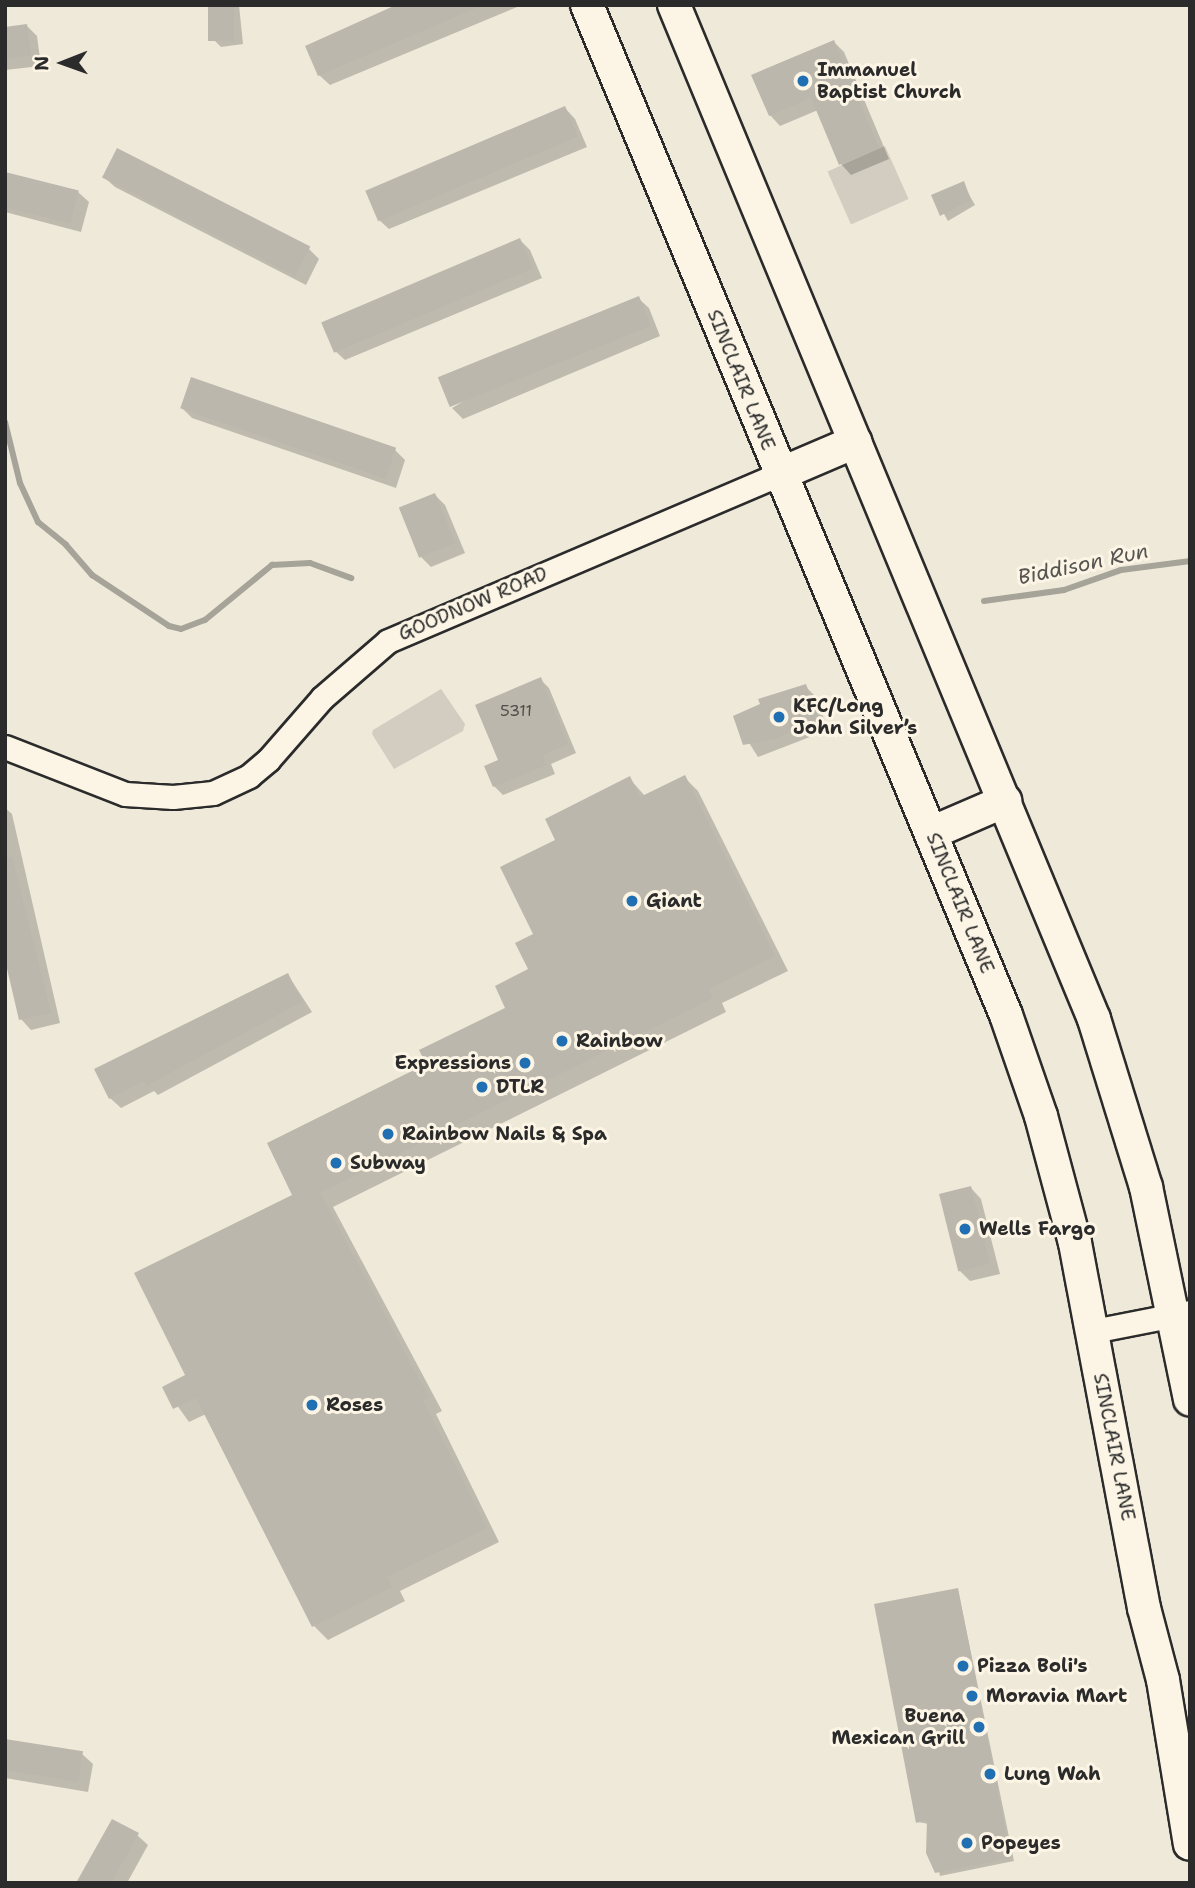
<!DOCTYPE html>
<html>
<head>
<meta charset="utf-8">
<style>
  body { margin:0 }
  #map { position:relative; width:1195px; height:1888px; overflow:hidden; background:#efe9da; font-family:"Shantell Sans",sans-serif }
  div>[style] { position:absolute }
  .green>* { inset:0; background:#d2cdc0; transform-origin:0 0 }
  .shadow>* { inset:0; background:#0003 }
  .stream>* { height:6px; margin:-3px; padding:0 3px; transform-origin:3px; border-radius:3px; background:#a6a399 }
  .building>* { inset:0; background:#bcb7ac; transform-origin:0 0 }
  .roads { filter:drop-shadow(2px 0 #2b2b2b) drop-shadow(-2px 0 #2b2b2b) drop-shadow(0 2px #2b2b2b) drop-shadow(0 -2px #2b2b2b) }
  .street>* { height:23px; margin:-11.5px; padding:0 11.5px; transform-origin:11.5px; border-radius:11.5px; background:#fcf5e5 }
  .secondary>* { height:32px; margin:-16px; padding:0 16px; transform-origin:16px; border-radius:16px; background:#fcf5e5 }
  .dots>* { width:19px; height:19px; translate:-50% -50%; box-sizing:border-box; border:4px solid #fcf5e5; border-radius:50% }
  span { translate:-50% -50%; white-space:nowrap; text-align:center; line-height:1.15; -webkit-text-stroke:6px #fcf5e5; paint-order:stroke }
  .number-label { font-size:16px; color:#4f4e4b }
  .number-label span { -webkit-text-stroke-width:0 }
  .poi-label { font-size:19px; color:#2b2b2b; font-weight:700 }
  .left { translate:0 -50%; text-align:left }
  .right { translate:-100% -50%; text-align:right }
  .street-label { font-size:19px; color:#2b2b2b }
  .water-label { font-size:21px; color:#565552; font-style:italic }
  .frame { position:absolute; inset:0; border:7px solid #2b2b2b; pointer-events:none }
  .north { position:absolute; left:28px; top:28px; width:70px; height:70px; -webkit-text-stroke:5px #fcf5e5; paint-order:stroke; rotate:269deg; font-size:19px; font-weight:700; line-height:28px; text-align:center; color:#2b2b2b }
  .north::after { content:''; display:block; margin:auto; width:24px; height:32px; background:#2b2b2b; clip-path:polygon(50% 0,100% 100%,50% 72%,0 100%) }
</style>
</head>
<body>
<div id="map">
  <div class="green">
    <i style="left:885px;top:146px;width:58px;height:63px;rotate:66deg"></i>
    <i style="clip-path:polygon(441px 689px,465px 724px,463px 731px,394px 769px,372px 734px,373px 730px)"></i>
  </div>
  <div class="shadow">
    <i style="clip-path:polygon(210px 5px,239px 5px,243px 44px,221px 47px,214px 40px)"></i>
    <i style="clip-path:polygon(407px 5px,522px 5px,330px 85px,319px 75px)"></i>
    <i style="clip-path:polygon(27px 26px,37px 36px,41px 66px,5px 70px,5px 28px)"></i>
    <i style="clip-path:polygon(834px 42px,844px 52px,889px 159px,851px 175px,841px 164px,818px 110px,780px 126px,770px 115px)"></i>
    <i style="clip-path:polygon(565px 108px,575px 119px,587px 147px,389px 229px,378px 219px)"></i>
    <i style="clip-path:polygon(5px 173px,78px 192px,89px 202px,81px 232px,5px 212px)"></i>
    <i style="clip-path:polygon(104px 177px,309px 249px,319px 259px,306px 285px,115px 187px)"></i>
    <i style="clip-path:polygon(963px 184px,975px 205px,948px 221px,934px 196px)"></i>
    <i style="clip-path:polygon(520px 240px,530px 250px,542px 278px,345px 360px,334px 350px)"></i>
    <i style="clip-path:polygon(638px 298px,649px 308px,660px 336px,463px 419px,452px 408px)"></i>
    <i style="clip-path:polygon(182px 408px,395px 450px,405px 460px,396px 488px,192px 418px)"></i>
    <i style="clip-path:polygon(435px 495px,445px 505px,465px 553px,431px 567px,420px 556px)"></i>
    <i style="clip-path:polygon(540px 679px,549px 688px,576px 753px,551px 764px,555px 774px,503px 795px,494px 786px)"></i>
    <i style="clip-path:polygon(805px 686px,816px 697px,828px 730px,758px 757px,734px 719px)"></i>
    <i style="clip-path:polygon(684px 777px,698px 791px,788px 971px,722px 1003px,726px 1012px,333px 1207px,442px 1411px,436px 1414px,499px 1542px,400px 1591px,405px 1601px,328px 1640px,314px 1626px,206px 1414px,189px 1422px,164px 1387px,187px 1376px,295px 1195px,428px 1064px,508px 1009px,531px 970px,558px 841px,629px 778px,645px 796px)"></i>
    <i style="clip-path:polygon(5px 808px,12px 814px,60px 1023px,31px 1030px,21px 1019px,5px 952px)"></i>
    <i style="clip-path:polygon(288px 975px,312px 1012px,158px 1095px,154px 1091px,121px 1108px,110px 1098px)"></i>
    <i style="clip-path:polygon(971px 1188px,981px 1199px,1000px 1274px,970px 1281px,960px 1271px)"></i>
    <i style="clip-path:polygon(958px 1590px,1014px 1861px,940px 1876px,929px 1824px,918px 1822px)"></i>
    <i style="clip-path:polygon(5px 1741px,82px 1754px,93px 1764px,88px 1792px,5px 1778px)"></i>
    <i style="clip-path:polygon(137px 1835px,148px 1845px,127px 1883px,78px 1883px)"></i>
  </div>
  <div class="stream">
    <i style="left:5px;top:422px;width:63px;rotate:76.2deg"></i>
    <i style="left:20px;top:483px;width:43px;rotate:65.2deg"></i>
    <i style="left:38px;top:522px;width:36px;rotate:39deg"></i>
    <i style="left:66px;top:545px;width:40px;rotate:49deg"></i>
    <i style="left:92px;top:575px;width:92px;rotate:33.5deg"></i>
    <i style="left:169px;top:626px;width:12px;rotate:14deg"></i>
    <i style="left:181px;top:629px;width:26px;rotate:-21deg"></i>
    <i style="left:205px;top:620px;width:87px;rotate:-39.4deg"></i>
    <i style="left:272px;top:565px;width:38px;rotate:-3deg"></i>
    <i style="left:310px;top:563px;width:44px;rotate:20.1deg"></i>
    <i style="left:984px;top:601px;width:81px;rotate:-7.8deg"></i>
    <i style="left:1064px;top:590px;width:60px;rotate:-19.3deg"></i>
    <i style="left:1121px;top:570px;width:70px;rotate:-7.4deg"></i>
  </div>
  <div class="building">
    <i style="left:208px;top:5px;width:26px;height:36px"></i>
    <i style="clip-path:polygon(396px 5px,481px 6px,318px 76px,305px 46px)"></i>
    <i style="clip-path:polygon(27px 24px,31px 56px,5px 59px,5px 27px)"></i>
    <i style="clip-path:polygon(834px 40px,879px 148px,839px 165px,811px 98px,769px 116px,751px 75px)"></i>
    <i style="left:565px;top:106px;width:33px;height:217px;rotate:67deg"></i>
    <i style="left:117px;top:148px;width:217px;height:33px;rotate:27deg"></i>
    <i style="left:5px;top:172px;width:76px;height:34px;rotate:14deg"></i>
    <i style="clip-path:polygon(964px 181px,971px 200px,940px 216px,931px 195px)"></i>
    <i style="left:520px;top:238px;width:33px;height:216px;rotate:67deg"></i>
    <i style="left:639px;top:296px;width:32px;height:217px;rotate:68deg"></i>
    <i style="left:191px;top:377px;width:217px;height:33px;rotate:19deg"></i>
    <i style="left:435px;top:493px;width:54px;height:39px;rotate:68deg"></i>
    <i style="clip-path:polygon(541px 677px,568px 744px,543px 755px,547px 765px,493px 787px,484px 766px,498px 760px,475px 705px)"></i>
    <i style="clip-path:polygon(806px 684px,819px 719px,774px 739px,743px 745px,733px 716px,760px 704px,758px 699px)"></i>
    <i style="clip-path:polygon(685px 775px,775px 956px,709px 989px,713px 998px,320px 1193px,429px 1397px,423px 1400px,487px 1528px,387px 1577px,392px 1587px,312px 1627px,196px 1398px,173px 1409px,162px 1387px,185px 1375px,134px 1273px,292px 1195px,267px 1143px,426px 1064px,419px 1050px,505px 1008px,495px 986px,528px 969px,515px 943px,533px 934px,500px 867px,555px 840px,545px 819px,630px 776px,640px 797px)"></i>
    <i style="clip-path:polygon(12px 857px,51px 1013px,19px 1020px,5px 960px,5px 858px)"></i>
    <i style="clip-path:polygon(288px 973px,302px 1002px,146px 1086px,144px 1081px,109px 1099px,94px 1069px)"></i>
    <i style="left:971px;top:1186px;width:80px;height:33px;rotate:76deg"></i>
    <i style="clip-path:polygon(958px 1588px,1011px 1858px,935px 1873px,926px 1853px,927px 1820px,916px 1823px,874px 1604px)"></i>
    <i style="left:5px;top:1739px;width:79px;height:31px;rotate:9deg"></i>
    <i style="clip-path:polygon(112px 1819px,139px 1833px,111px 1883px,76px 1883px)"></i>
  </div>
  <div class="roads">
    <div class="street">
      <i style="left:5px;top:747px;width:129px;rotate:21.4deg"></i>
      <i style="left:125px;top:794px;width:48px;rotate:3.6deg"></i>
      <i style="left:173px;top:797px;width:40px;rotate:-5.7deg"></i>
      <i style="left:213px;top:793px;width:40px;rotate:-25deg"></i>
      <i style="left:249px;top:776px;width:25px;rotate:-40deg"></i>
      <i style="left:268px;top:760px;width:82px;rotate:-48.9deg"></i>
      <i style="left:322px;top:698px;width:87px;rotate:-40.8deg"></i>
      <i style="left:388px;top:641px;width:426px;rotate:-23.1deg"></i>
      <i style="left:1093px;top:1331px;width:99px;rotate:-11.1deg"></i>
    </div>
    <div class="secondary">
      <i style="left:587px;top:5px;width:1093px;rotate:67.47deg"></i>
      <i style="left:1006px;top:1015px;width:107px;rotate:70.9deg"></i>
      <i style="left:1041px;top:1116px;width:131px;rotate:75deg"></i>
      <i style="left:1075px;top:1243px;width:371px;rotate:79.3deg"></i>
      <i style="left:1144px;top:1608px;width:74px;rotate:75.2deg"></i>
      <i style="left:1163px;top:1680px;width:166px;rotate:80.7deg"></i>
      <i style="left:674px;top:5px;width:1098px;rotate:67.5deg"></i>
      <i style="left:1094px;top:1019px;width:176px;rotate:72.8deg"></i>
      <i style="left:1146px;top:1187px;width:217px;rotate:78.3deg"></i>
      <i style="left:780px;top:474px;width:82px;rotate:-23.1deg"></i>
      <i style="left:931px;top:833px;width:81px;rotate:-23.4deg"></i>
    </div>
  </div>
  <div class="dots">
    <i style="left:803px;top:81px;background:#1f6fb2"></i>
    <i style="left:779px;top:717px;background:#1f6fb2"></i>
    <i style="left:632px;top:901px;background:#1f6fb2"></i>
    <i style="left:562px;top:1041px;background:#1f6fb2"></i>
    <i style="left:525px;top:1063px;background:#1f6fb2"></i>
    <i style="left:482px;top:1087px;background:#1f6fb2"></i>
    <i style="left:388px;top:1134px;background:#1f6fb2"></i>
    <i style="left:336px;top:1163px;background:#1f6fb2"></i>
    <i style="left:965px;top:1229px;background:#1f6fb2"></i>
    <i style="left:312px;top:1405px;background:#1f6fb2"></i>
    <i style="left:963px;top:1666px;background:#1f6fb2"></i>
    <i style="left:972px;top:1696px;background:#1f6fb2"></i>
    <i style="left:979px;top:1727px;background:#1f6fb2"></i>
    <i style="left:990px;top:1774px;background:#1f6fb2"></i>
    <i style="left:967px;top:1843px;background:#1f6fb2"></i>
  </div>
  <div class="number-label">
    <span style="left:516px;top:711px">5311</span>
  </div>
  <div class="poi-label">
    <span class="left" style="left:817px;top:81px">Immanuel<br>Baptist Church</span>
    <span class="left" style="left:793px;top:717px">KFC/Long<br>John Silver’s</span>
    <span class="left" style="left:646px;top:901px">Giant</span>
    <span class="left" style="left:576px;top:1041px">Rainbow</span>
    <span class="right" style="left:511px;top:1063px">Expressions</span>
    <span class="left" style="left:496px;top:1087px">DTLR</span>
    <span class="left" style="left:402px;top:1134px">Rainbow Nails &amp; Spa</span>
    <span class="left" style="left:350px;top:1163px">Subway</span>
    <span class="left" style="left:979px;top:1229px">Wells Fargo</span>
    <span class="left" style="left:326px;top:1405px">Roses</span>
    <span class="left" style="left:977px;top:1666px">Pizza Boli's</span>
    <span class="left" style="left:986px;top:1696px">Moravia Mart</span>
    <span class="right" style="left:965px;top:1727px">Buena<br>Mexican Grill</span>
    <span class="left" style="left:1004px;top:1774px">Lung Wah</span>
    <span class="left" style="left:981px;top:1843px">Popeyes</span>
  </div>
  <div class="street-label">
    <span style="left:741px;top:380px;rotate:68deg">SINCLAIR LANE</span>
    <span style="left:473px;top:604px;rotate:-23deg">GOODNOW ROAD</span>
    <span style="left:960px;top:903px;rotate:68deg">SINCLAIR LANE</span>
    <span style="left:1114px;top:1447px;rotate:79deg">SINCLAIR LANE</span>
  </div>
  <div class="water-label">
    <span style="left:1083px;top:564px;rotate:-12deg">Biddison Run</span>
  </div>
  <div class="frame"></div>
  <div class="north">N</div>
</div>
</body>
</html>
